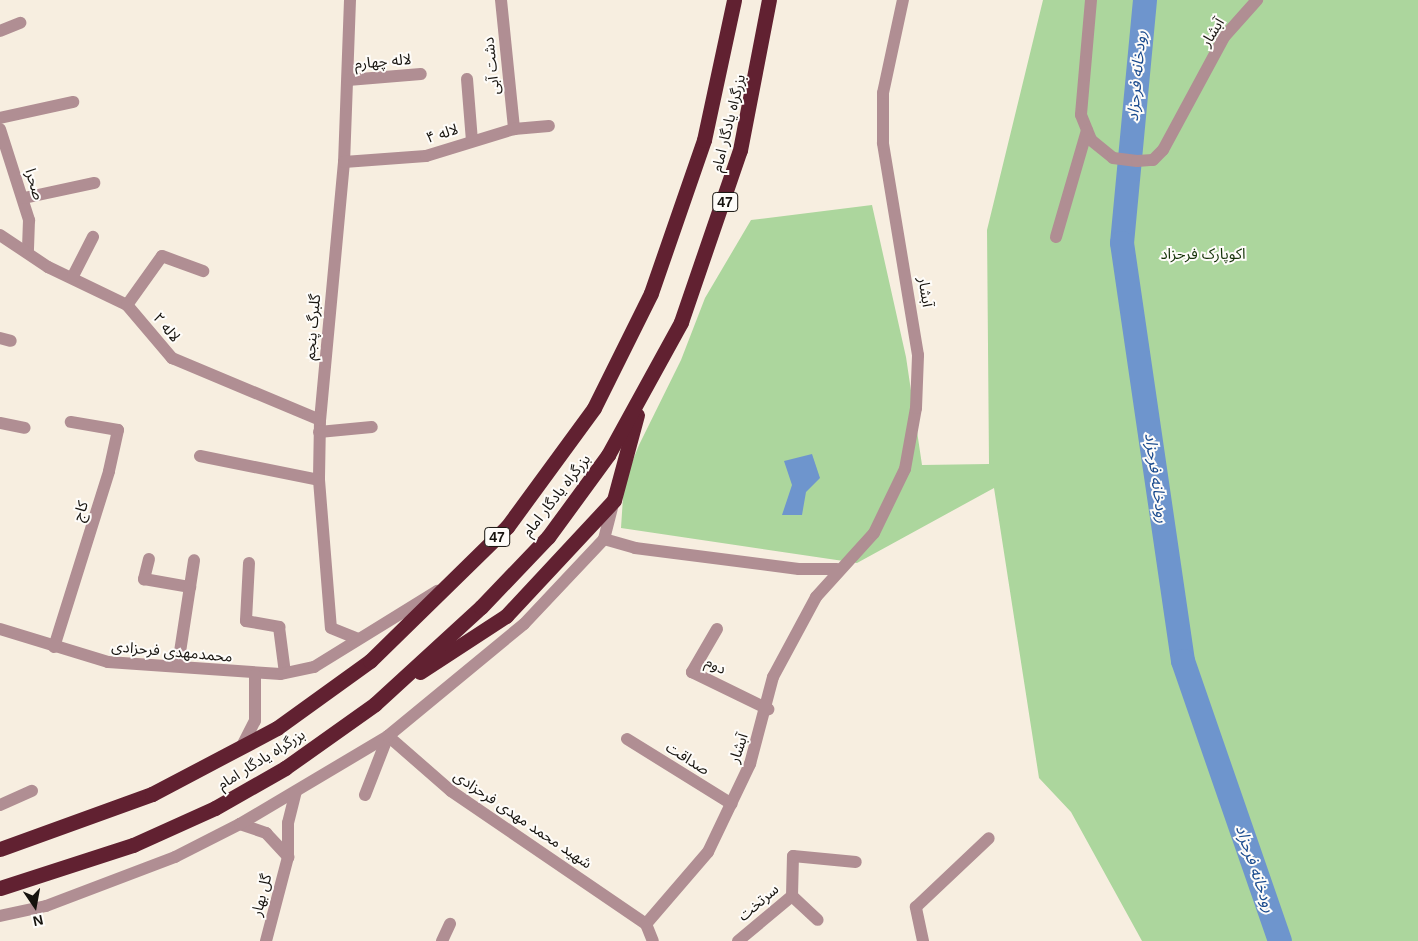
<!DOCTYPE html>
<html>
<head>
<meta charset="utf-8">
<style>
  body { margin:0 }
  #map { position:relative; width:1418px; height:941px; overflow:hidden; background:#f7eee0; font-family:Arial,"Noto Sans Arabic",sans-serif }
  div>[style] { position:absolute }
  .green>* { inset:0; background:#acd69d }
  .water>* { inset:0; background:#6e95cd }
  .river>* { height:24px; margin:-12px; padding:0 12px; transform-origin:12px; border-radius:12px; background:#6e95cd }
  .minor>* { height:12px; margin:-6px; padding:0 6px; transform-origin:6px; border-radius:6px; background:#b08e93 }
  .highway>* { height:15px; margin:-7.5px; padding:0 7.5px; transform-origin:7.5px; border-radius:7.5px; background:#612131 }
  span { translate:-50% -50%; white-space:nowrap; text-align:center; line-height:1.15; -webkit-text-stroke:4px #fefcf9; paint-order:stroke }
  .shield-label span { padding:1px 4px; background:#fefcf9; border:1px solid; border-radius:4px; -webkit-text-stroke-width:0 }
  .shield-label { font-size:14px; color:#16130e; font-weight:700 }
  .street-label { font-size:15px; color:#16130e }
  .park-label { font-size:15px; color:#153208 }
  .water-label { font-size:16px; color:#194a8e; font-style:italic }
  .north { position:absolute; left:10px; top:881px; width:50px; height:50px; -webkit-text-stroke:4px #fefcf9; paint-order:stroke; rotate:168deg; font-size:14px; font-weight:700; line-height:20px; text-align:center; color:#16130e }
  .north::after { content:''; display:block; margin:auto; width:18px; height:22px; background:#16130e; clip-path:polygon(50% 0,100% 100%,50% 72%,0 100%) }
</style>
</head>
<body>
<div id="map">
  <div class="green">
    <i style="clip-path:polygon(1043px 0,1418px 0,1418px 941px,1142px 941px,1071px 812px,1039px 778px,994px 488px,857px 563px,621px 528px,624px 482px,639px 445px,681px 360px,705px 298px,751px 220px,872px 205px,906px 357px,922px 465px,989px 464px,987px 230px)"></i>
  </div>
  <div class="water">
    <i style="clip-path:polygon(812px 454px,820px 478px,806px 492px,802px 515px,782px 515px,792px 485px,784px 461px)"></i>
  </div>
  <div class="river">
    <i style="left:1145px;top:0;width:244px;rotate:95.4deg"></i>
    <i style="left:1122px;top:243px;width:422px;rotate:81.7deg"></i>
    <i style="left:1183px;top:661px;width:296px;rotate:70.9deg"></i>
  </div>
  <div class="minor">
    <i style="left:350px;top:0;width:162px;rotate:92.1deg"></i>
    <i style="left:344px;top:162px;width:259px;rotate:95.3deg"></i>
    <i style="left:320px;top:420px;width:60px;rotate:91deg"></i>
    <i style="left:319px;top:480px;width:148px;rotate:85.4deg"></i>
    <i style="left:331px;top:628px;width:29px;rotate:22deg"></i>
    <i style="left:501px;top:0;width:130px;rotate:84.2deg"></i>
    <i style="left:1091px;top:0;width:115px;rotate:95deg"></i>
    <i style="left:1081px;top:115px;width:27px;rotate:68deg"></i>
    <i style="left:1091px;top:140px;width:28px;rotate:39deg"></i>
    <i style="left:1113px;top:158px;width:24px;rotate:7deg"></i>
    <i style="left:1137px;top:161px;width:16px;rotate:-4deg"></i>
    <i style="left:1153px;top:160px;width:14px;rotate:-45deg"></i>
    <i style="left:1163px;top:150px;width:128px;rotate:-61.6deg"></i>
    <i style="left:1224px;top:37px;width:50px;rotate:-48.3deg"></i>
    <i style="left:0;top:31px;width:22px;rotate:-22deg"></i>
    <i style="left:467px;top:79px;width:62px;rotate:85.4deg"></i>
    <i style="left:348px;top:80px;width:73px;rotate:-4.7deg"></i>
    <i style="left:0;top:118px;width:75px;rotate:-12.4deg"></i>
    <i style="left:0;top:129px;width:96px;rotate:72.3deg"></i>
    <i style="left:29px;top:220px;width:31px;rotate:92deg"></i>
    <i style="left:344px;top:162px;width:82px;rotate:-4.2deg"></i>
    <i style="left:426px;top:156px;width:92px;rotate:-17.1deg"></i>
    <i style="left:514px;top:129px;width:35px;rotate:-5deg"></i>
    <i style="left:24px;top:198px;width:72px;rotate:-12.1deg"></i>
    <i style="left:0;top:235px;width:58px;rotate:33.7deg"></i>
    <i style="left:48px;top:267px;width:88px;rotate:25.7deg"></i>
    <i style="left:127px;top:305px;width:70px;rotate:49.7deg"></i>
    <i style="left:172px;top:358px;width:160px;rotate:22.7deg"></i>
    <i style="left:1056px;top:237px;width:111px;rotate:-73.8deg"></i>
    <i style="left:73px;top:276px;width:44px;rotate:-62.9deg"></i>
    <i style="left:127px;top:305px;width:60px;rotate:-54.5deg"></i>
    <i style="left:162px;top:256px;width:44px;rotate:20.1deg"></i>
    <i style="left:0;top:338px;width:11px;rotate:15deg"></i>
    <i style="left:0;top:423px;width:25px;rotate:11deg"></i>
    <i style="left:319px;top:432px;width:53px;rotate:-5.4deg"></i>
    <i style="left:200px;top:456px;width:121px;rotate:11.4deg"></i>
    <i style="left:604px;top:539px;width:32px;rotate:16deg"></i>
    <i style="left:635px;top:548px;width:165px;rotate:7.3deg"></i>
    <i style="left:799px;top:569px;width:38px"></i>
    <i style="left:149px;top:559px;width:21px;rotate:104deg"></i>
    <i style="left:144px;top:579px;width:47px;rotate:9.9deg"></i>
    <i style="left:249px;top:563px;width:58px;rotate:93deg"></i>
    <i style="left:246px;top:621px;width:34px;rotate:10deg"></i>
    <i style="left:279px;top:627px;width:46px;rotate:82.6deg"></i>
    <i style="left:0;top:629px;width:113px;rotate:17deg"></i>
    <i style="left:108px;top:662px;width:173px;rotate:4deg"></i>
    <i style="left:281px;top:674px;width:34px;rotate:-12deg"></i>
    <i style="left:314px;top:667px;width:145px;rotate:-31.7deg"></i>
    <i style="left:717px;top:629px;width:50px;rotate:120.2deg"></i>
    <i style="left:692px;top:672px;width:85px;rotate:26deg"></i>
    <i style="left:54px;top:647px;width:184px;rotate:-72.6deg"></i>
    <i style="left:109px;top:471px;width:42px;rotate:-77.6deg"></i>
    <i style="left:118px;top:430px;width:48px;rotate:-170.3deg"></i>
    <i style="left:178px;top:665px;width:106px;rotate:-81.3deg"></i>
    <i style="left:388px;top:736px;width:84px;rotate:41.1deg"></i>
    <i style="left:451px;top:791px;width:236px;rotate:34.3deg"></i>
    <i style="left:627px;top:739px;width:123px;rotate:31.8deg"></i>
    <i style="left:241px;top:748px;width:30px;rotate:-63deg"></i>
    <i style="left:255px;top:721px;width:46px;rotate:-90deg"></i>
    <i style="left:365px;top:795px;width:63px;rotate:-68.7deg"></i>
    <i style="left:0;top:805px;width:35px;rotate:-24deg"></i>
    <i style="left:240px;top:824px;width:28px;rotate:19deg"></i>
    <i style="left:266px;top:833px;width:33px;rotate:47deg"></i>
    <i style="left:792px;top:896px;width:35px;rotate:43deg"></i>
    <i style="left:0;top:916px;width:47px;rotate:-12.3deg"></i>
    <i style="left:46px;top:906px;width:138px;rotate:-20.8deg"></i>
    <i style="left:175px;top:857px;width:73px;rotate:-26.9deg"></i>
    <i style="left:240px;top:824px;width:172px;rotate:-30.7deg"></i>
    <i style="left:388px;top:736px;width:176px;rotate:-39.5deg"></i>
    <i style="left:524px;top:624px;width:117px;rotate:-46.7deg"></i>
    <i style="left:604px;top:539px;width:40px;rotate:-75.6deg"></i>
    <i style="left:646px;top:924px;width:95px;rotate:-49.3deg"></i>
    <i style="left:708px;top:852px;width:98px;rotate:-64.5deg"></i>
    <i style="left:750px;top:764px;width:90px;rotate:-75.2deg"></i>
    <i style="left:773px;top:677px;width:91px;rotate:-61.7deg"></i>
    <i style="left:816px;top:597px;width:86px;rotate:-47.8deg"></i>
    <i style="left:874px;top:533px;width:71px;rotate:-64.2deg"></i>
    <i style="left:905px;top:469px;width:62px;rotate:-79.8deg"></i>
    <i style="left:916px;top:408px;width:53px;rotate:-87.8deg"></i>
    <i style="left:918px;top:355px;width:215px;rotate:-99.4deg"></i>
    <i style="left:883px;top:143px;width:50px;rotate:-90deg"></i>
    <i style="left:883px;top:93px;width:95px;rotate:-77.9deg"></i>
    <i style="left:646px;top:924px;width:18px;rotate:68deg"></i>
    <i style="left:266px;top:941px;width:87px;rotate:-75.3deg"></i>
    <i style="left:288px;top:857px;width:34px;rotate:-90deg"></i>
    <i style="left:288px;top:823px;width:32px;rotate:-76deg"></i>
    <i style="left:442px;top:941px;width:19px;rotate:-65deg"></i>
    <i style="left:738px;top:941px;width:70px;rotate:-39.8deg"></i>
    <i style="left:792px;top:896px;width:40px;rotate:-88.6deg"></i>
    <i style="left:793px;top:856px;width:63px;rotate:5.4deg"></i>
    <i style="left:923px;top:941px;width:35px;rotate:-102deg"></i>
    <i style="left:916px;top:907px;width:100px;rotate:-43.4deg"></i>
  </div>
  <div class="highway">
    <i style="left:420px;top:672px;width:103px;rotate:-33.1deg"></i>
    <i style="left:506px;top:616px;width:158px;rotate:-47deg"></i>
    <i style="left:614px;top:500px;width:88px;rotate:-74.9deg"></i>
    <i style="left:0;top:849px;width:162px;rotate:-19.9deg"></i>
    <i style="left:152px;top:794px;width:141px;rotate:-27.8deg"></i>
    <i style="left:277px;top:728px;width:115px;rotate:-35.8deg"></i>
    <i style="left:370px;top:661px;width:192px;rotate:-44.4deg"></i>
    <i style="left:507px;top:527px;width:147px;rotate:-53.8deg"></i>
    <i style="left:594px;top:408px;width:128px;rotate:-63.6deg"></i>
    <i style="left:651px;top:293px;width:162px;rotate:-70.9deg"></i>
    <i style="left:704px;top:140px;width:143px;rotate:-77.9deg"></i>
    <i style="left:0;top:888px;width:140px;rotate:-17.9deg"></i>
    <i style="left:133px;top:845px;width:90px;rotate:-24.3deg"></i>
    <i style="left:215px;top:808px;width:81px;rotate:-29.7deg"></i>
    <i style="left:285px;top:768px;width:110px;rotate:-35.4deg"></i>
    <i style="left:375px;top:704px;width:144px;rotate:-42.5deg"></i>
    <i style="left:481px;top:607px;width:97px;rotate:-46.3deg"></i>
    <i style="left:548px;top:537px;width:102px;rotate:-53.8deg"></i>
    <i style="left:608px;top:455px;width:152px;rotate:-61.2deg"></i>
    <i style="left:681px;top:322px;width:182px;rotate:-71.1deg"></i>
    <i style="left:740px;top:150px;width:153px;rotate:-79.1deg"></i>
  </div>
  <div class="shield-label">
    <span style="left:725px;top:202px">47</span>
    <span style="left:497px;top:537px">47</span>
  </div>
  <div class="street-label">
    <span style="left:1212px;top:32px;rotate:-58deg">آبشار</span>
    <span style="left:383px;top:61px;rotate:-5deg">لاله چهارم</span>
    <span style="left:491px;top:66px;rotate:-96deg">دشت آبی</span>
    <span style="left:728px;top:123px;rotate:-76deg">بزرگراه یادگار امام</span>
    <span style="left:442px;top:133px;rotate:-17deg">لاله ۴</span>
    <span style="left:35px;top:184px;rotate:73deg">صحرا</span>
    <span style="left:926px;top:292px;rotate:81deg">آبشار</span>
    <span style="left:167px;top:327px;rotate:50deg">لاله ۲</span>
    <span style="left:312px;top:327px;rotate:-85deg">گلبرگ پنجم</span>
    <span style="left:556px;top:495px;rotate:-52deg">بزرگراه یادگار امام</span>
    <span style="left:80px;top:511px;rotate:-72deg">کاج</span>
    <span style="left:172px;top:651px;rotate:5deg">محمدمهدی فرحزادی</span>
    <span style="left:716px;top:665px;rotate:27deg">دوم</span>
    <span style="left:738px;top:748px;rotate:-71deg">آبشار</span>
    <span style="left:688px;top:758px;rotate:32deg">صداقت</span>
    <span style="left:261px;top:759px;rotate:-32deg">بزرگراه یادگار امام</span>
    <span style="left:523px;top:819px;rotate:34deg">شهید محمد مهدی فرحزادی</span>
    <span style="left:261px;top:895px;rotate:-76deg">گل بهار</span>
    <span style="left:758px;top:902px;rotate:-41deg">سرتخت</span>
  </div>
  <div class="park-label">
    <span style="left:1203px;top:254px">اکوپارک فرحزاد</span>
  </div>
  <div class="water-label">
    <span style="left:1137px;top:76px;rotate:-85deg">رودخانه فرحزاد</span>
    <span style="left:1156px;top:478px;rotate:82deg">رودخانه فرحزاد</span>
    <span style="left:1255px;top:869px;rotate:71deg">رودخانه فرحزاد</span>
  </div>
  <div class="north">N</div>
</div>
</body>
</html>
